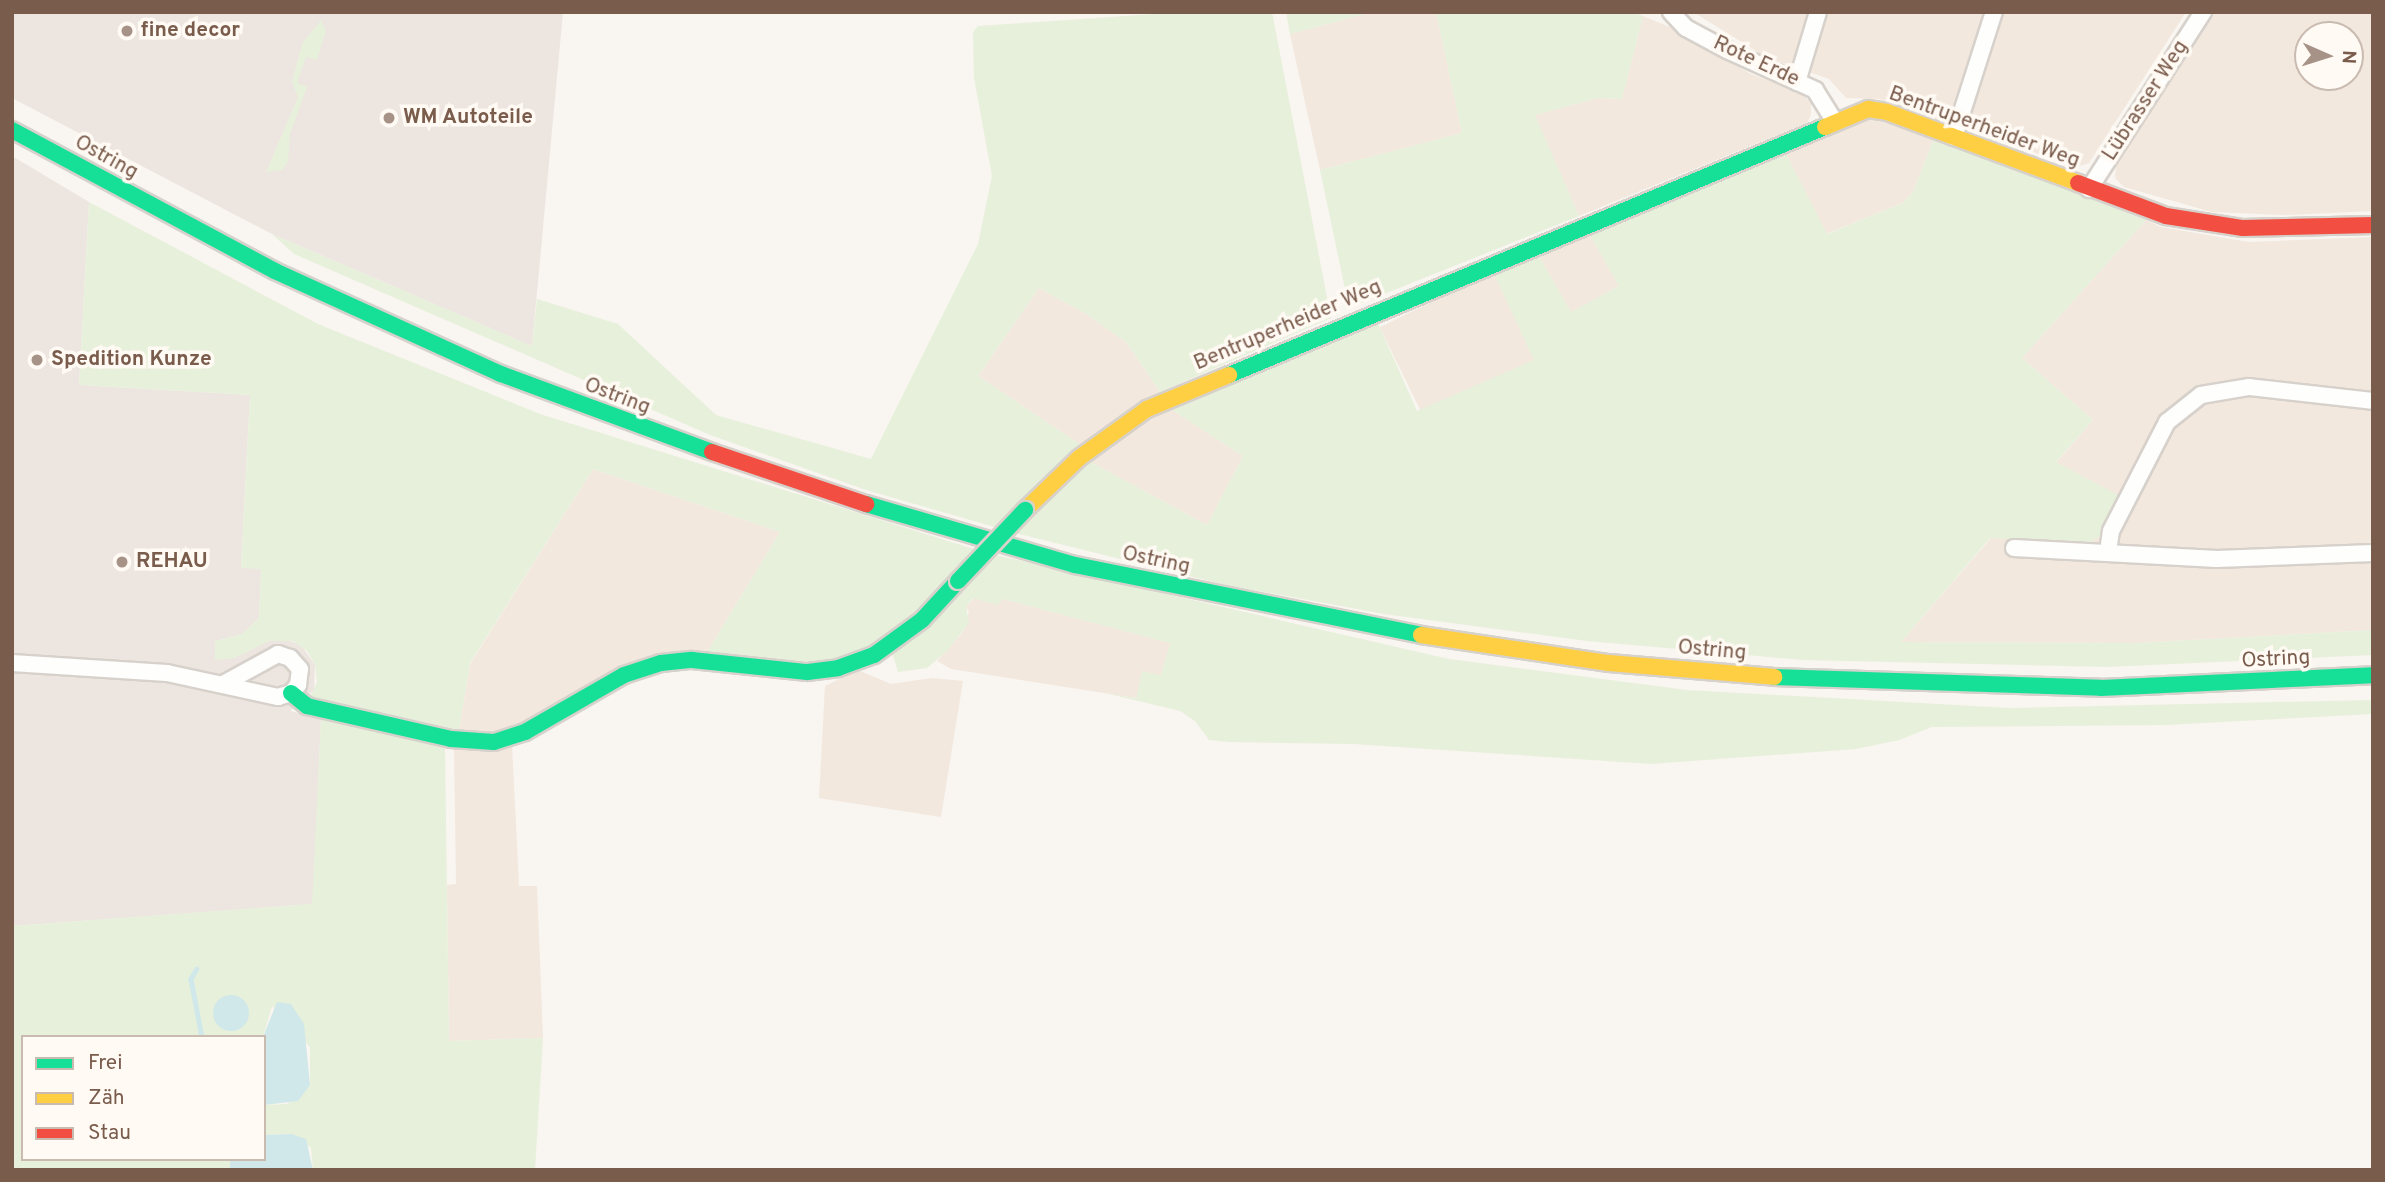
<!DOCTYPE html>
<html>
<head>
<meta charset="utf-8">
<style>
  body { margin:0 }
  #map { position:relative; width:2385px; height:1182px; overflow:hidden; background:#f9f5f0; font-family:Overpass,sans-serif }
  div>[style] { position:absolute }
  .residential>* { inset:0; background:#f2e8de; transform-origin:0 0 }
  .industrial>* { inset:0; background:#ede5e0 }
  .green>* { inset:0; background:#e7f0db }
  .water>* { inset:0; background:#d0e8ea }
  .round { border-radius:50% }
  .stream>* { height:4.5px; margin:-2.25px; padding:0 2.25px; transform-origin:2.25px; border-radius:2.25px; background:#d0e8ea }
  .roads { filter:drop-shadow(2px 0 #d7d1cb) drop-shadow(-2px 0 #d7d1cb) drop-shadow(0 2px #d7d1cb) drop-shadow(0 -2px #d7d1cb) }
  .street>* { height:16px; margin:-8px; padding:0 8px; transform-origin:8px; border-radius:8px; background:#fefefd }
  .fast>* { height:16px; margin:-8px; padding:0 8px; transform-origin:8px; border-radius:8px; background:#16e098 }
  .slow>* { height:16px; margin:-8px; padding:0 8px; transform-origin:8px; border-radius:8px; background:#ffcf43 }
  .jam>* { height:16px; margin:-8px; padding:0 8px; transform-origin:8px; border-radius:8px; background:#f24e42 }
  .bridges { filter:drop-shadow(2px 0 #d9d2cb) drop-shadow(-2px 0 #d9d2cb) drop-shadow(0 2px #d9d2cb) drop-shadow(0 -2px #d9d2cb) }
  .fast-bridge>* { height:16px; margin:-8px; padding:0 8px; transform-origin:8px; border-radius:8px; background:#16e098 }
  .dots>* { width:19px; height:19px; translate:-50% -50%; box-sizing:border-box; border:4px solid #fffaf3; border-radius:50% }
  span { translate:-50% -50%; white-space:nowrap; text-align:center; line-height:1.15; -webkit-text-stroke:7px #fffaf3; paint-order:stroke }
  .poi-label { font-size:21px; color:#7a5c4d; font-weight:700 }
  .left { translate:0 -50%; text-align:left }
  .street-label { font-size:21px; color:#7a5c4d }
  .frame { position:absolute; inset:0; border:14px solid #7a5c4d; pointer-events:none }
  .legend { position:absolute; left:21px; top:1035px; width:245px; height:126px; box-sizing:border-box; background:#fffaf3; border:2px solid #cabbb1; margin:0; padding:9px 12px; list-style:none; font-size:21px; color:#7a5c4d }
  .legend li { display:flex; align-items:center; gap:14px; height:35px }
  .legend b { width:35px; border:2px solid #cabbb1 }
  .north { position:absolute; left:2294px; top:21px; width:70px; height:70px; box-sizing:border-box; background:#fffaf3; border:2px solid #cabbb1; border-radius:50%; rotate:93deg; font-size:19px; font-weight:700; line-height:28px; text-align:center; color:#7a5c4d }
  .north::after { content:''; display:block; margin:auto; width:24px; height:32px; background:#a69286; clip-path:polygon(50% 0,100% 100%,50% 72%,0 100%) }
</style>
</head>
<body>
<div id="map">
  <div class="residential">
    <i style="clip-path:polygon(1372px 12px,1436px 12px,1462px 133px,1320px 170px,1290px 34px)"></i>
    <i style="clip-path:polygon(1693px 12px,2186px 12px,2089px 163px,2077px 167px,1880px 99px,1846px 98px,1829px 79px,1766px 57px)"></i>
    <i style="clip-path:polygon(evenodd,2216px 12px,2373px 12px,2373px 211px,2284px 215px,2212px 212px,2124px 187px,2115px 178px,2116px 166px,2216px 12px,2308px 35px,2350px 35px,2350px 77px,2308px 77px,2308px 35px)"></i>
    <i style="clip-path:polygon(1643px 16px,1672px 28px,1751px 74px,1802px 94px,1811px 103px,1811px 115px,1807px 123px,1579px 216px,1534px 115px,1598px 98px,1622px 99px)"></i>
    <i style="clip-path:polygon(1866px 117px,1934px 138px,1913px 192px,1903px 203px,1826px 234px,1784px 150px)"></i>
    <i style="clip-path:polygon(2146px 220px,2161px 227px,2249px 242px,2373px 237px,2373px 630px,2137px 643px,1901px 642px,2093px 420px,2022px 358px)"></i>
    <i style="left:1587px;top:230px;width:64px;height:55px;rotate:60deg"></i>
    <i style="left:1493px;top:272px;width:98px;height:126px;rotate:64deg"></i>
    <i style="clip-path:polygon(1039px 288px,1088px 315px,1127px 343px,1160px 392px,1084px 447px,978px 376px)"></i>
    <i style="clip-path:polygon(1169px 408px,1243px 456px,1207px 525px,1087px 460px)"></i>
    <i style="clip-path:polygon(593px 469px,780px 532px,706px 654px,523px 727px,492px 735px,459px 730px,470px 664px)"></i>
    <i style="clip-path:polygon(974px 598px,1003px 599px,1171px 643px,1161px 675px,1136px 698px,951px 669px,937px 661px,963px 632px,969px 612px,966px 607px)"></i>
    <i style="clip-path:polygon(858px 670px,891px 684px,932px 678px,963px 681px,941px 817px,819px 798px,825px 686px)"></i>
    <i style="clip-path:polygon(512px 745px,519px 886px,537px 886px,543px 1038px,449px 1041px,447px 885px,456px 884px,454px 748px)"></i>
  </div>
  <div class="industrial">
    <i style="clip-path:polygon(12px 12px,563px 12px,532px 346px,272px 234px,12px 98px)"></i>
    <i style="clip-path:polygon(12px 156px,89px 202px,79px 385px,250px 395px,241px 567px,261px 569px,259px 618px,242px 634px,215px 641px,215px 659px,234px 658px,268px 641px,285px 639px,301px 645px,315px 665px,314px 690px,290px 711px,321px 718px,313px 904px,12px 926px)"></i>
  </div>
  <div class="green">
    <i style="clip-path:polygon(1184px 12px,1272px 12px,1331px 318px,1160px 392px,1127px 343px,1088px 315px,1039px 288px,978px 376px,1084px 447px,998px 528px,866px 490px,710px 435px,294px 254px,272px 234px,532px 346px,537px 299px,618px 324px,716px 415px,871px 459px,978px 244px,992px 176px,974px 78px,973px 32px,978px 26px)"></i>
    <i style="clip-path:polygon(1286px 12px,1372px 12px,1290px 34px)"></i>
    <i style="clip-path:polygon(1436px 12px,1632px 12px,1643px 16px,1622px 99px,1598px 98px,1535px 115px,1579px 216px,1349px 308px,1320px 170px,1462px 133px)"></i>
    <i style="clip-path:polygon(321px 20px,326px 31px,317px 60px,306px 57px,297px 83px,307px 87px,290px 134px,288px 162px,282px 170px,266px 172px,298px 97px,292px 82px,302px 44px)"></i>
    <i style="clip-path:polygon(1934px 138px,2146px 220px,2022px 358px,2093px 420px,2056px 462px,2120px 496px,2099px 537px,2086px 544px,1990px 538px,1901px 642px,2137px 643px,2373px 630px,2373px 655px,2107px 667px,1803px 660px,1587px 641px,1384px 614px,1226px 585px,1015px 533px,1087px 460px,1207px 525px,1243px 456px,1169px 408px,1377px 321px,1417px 411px,1534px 360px,1493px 272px,1537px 253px,1571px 312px,1619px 286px,1587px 230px,1784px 150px,1827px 234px,1903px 203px,1913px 192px)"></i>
    <i style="clip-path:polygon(89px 202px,318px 324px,540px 414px,977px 550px,948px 585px,879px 645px,826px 663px,706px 654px,780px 532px,593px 469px,470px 663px,459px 730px,310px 697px,317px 682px,315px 665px,307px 651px,293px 641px,269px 641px,234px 658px,215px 660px,215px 641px,242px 634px,259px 618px,261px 569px,241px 568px,250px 395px,79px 385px)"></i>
    <i style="clip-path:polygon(996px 555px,1449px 659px,1687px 690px,2010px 708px,2373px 700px,2373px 714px,2166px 725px,1932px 727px,1899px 740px,1856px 749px,1651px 764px,1354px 744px,1229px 742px,1209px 740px,1195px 721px,1180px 711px,1105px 693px,1136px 698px,1142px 671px,1161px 675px,1170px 643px,1003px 599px,997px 605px,973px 598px,966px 607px,969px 623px,948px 650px,927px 668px,898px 672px,893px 655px)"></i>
    <i style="clip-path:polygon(321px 718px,445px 746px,449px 1041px,543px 1038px,535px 1170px,313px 1170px,311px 1148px,291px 1134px,264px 1135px,264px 1105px,287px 1104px,310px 1085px,310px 1047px,272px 1006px,263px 1037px,23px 1037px,23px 1159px,230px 1159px,230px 1170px,12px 1170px,12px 926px,312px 904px)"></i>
  </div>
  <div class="water">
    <i class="round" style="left:213px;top:995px;width:36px;height:36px"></i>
    <i style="clip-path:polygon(277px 1002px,291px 1004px,304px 1024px,310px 1085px,298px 1101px,264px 1105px,263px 1037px)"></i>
    <i style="clip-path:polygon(291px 1134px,306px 1139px,313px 1170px,230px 1170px,230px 1159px,264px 1159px,264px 1135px)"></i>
  </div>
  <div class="stream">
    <i style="left:197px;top:969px;width:12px;rotate:121deg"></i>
    <i style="left:191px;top:979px;width:59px;rotate:79.3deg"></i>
  </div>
  <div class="roads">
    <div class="street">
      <i style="left:1671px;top:12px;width:22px;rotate:47deg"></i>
      <i style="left:1686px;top:28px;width:47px;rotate:28.2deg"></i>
      <i style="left:1727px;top:50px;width:97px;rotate:24.4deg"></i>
      <i style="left:1815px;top:90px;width:34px;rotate:58deg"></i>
      <i style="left:1797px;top:82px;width:73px;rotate:-73.3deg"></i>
      <i style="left:1954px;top:137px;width:131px;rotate:-72.3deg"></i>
      <i style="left:2089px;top:189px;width:211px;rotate:-57.2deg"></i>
      <i style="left:2014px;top:548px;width:203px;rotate:3.1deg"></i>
      <i style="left:2217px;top:559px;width:156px;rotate:-2.2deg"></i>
      <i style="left:2108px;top:552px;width:21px;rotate:-82deg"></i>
      <i style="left:2111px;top:531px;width:123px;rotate:-62.8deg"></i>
      <i style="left:2167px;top:422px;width:43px;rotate:-38.5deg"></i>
      <i style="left:2201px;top:395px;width:49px;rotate:-9.5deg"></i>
      <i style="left:2249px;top:387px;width:125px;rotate:6.4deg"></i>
      <i style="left:12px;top:663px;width:155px;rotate:3.7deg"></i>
      <i style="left:167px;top:673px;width:114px;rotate:12.2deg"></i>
      <i style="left:278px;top:697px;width:14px;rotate:-17deg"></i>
      <i style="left:291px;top:693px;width:11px;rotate:-49deg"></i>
      <i style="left:298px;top:685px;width:16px;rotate:-83deg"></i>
      <i style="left:300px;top:669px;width:15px;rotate:-132deg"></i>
      <i style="left:290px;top:658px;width:13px;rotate:-162deg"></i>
      <i style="left:278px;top:654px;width:63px;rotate:151.4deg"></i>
    </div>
    <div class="fast">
      <i style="left:12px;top:130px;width:298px;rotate:28.2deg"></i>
      <i style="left:275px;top:271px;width:248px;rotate:24.5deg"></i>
      <i style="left:501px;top:374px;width:225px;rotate:20.3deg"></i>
      <i style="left:1229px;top:375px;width:646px;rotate:-22.59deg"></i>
      <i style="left:866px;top:504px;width:218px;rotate:16.3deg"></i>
      <i style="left:1075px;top:565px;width:353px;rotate:11.4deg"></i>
      <i style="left:1774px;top:677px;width:327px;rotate:1.9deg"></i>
      <i style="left:2101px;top:688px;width:272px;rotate:-2.7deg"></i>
      <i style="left:291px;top:693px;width:21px;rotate:39deg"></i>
      <i style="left:307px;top:706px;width:148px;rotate:12.9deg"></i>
      <i style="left:451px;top:739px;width:43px;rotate:4deg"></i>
      <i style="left:494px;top:742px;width:33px;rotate:-18deg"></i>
      <i style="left:525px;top:732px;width:114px;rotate:-29.9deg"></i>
      <i style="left:624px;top:675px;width:39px;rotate:-18deg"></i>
      <i style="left:661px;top:663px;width:31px;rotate:-6deg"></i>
      <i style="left:692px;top:660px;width:116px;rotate:6deg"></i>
      <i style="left:807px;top:672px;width:31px;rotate:-7deg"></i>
      <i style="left:838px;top:668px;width:38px;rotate:-20deg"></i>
      <i style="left:874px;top:655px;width:59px;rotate:-36.1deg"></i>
      <i style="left:922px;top:620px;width:53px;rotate:-47.3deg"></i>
    </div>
    <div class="slow">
      <i style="left:1825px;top:127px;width:47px;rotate:-22.7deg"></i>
      <i style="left:1868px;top:109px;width:19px;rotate:9deg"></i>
      <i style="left:1887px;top:112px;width:204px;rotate:20.4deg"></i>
      <i style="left:1025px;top:510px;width:75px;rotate:-43.9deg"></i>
      <i style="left:1079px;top:458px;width:84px;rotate:-35.8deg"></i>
      <i style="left:1147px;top:409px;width:89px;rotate:-22.5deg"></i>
      <i style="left:1421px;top:635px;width:190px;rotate:8.5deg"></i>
      <i style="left:1609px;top:663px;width:166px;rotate:4.8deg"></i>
    </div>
    <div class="jam">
      <i style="left:2078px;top:183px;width:94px;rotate:20.6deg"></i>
      <i style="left:2166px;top:216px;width:78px;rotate:8.9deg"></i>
      <i style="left:2243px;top:228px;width:130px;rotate:-1.3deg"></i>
      <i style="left:712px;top:452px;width:163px;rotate:18.7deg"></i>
    </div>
  </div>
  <div class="bridges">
    <div class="fast-bridge">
      <i style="left:958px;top:581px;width:98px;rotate:-46.7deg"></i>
    </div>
  </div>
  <div class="dots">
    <i style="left:127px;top:31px;background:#a69286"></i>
    <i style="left:389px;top:118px;background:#a69286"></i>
    <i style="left:37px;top:360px;background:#a69286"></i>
    <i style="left:122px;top:562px;background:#a69286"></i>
  </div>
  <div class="poi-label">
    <span class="left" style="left:141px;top:31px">fine decor</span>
    <span class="left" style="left:403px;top:118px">WM Autoteile</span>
    <span class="left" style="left:51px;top:360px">Spedition Kunze</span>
    <span class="left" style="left:136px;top:562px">REHAU</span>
  </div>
  <div class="street-label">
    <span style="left:1756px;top:62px;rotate:25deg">Rote Erde</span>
    <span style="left:2146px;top:101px;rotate:-57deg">Lübrasser Weg</span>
    <span style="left:1984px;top:128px;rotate:20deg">Bentruperheider Weg</span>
    <span style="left:106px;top:158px;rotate:29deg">Ostring</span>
    <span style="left:1288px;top:326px;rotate:-23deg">Bentruperheider Weg</span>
    <span style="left:617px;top:397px;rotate:21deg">Ostring</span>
    <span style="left:1156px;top:561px;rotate:12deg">Ostring</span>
    <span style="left:1712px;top:651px;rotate:5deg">Ostring</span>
    <span style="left:2276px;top:660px;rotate:-3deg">Ostring</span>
  </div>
  <div class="frame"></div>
  <ul class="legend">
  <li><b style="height:9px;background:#16e098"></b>Frei</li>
  <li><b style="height:9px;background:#ffcf43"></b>Zäh</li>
  <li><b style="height:9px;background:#f24e42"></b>Stau</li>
  </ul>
  <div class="north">N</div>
</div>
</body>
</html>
